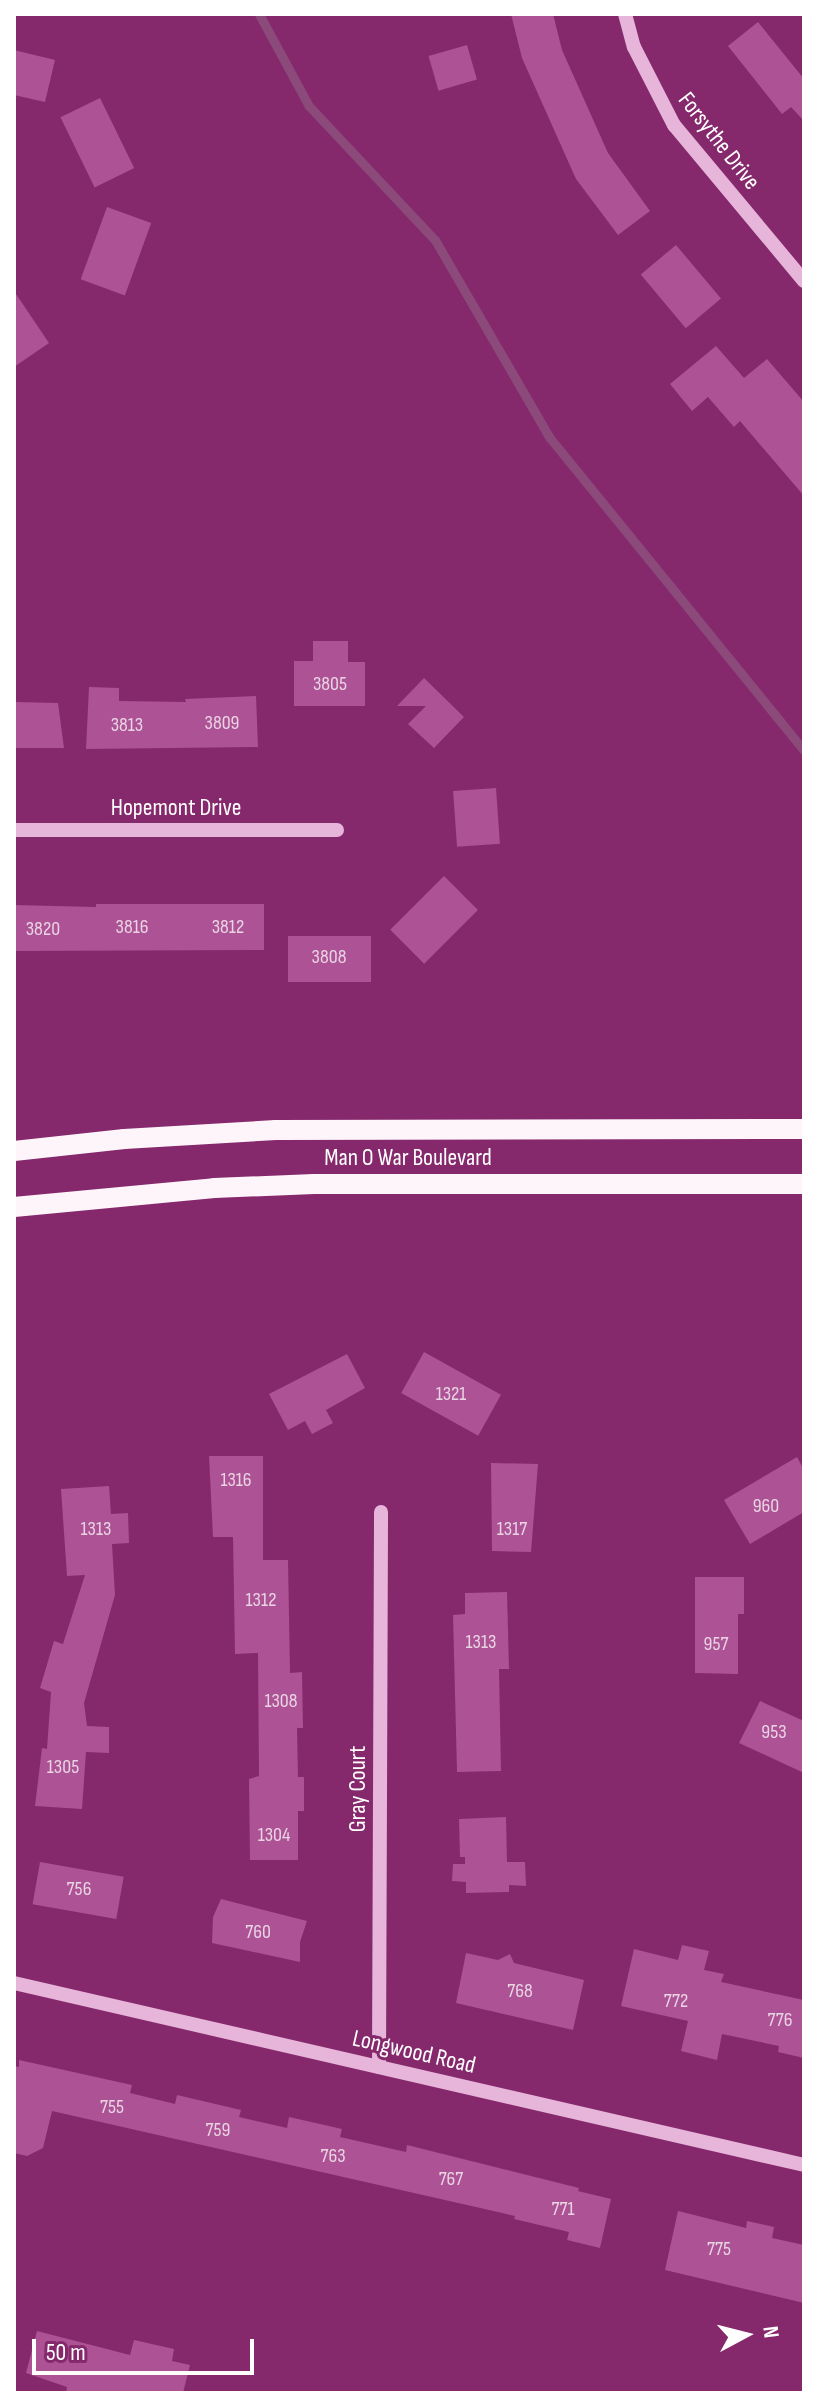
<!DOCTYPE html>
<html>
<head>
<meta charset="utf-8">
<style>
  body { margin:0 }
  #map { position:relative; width:818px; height:2407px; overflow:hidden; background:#85296c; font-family:"Sofia Sans Condensed",sans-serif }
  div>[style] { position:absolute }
  .stream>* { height:9px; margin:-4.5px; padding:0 4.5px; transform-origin:4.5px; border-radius:4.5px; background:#8c4a7b }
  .building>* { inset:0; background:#ac5295; transform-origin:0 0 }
  .minor>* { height:14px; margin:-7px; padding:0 7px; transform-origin:7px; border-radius:7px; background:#e7b4da }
  .major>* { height:20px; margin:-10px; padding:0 10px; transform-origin:10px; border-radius:10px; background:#fef5fb }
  span { translate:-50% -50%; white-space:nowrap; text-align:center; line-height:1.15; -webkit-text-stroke:6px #85296c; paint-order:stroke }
  .number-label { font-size:20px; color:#ead4e4 }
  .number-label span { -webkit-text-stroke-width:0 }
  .street-label { font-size:24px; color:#fff }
  .frame { position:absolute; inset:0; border:16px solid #fff; pointer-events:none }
  .north { position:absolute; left:706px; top:2295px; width:80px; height:80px; -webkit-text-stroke:6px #85296c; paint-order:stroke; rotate:83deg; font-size:22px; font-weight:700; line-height:32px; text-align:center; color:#fff }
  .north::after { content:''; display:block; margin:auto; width:28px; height:36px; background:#fff; clip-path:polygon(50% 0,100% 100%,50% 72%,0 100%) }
  .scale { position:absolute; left:32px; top:2339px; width:222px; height:36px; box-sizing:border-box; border:4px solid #fff; border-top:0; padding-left:10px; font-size:24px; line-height:28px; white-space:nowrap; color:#fff; -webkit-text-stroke:6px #85296c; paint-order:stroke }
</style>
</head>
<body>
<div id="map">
  <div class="stream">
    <i style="left:259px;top:14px;width:105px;rotate:61.5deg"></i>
    <i style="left:309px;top:106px;width:184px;rotate:46.8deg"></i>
    <i style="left:435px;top:240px;width:229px;rotate:59.9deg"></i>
    <i style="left:550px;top:438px;width:403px;rotate:50.9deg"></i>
  </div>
  <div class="building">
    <i style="clip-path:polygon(511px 14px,553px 14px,562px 50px,608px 153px,650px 211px,618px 235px,576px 179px,522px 58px)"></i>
    <i style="clip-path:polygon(758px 22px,804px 79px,804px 121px,791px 107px,782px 114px,728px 46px)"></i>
    <i style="left:467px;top:45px;width:36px;height:40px;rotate:74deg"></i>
    <i style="clip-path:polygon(14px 50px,55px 60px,45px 102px,14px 95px)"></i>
    <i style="left:100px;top:98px;width:78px;height:44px;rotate:64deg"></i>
    <i style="left:107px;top:207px;width:47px;height:77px;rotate:20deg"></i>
    <i style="left:676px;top:245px;width:70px;height:46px;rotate:50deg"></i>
    <i style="clip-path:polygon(14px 291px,49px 343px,14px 367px)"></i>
    <i style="clip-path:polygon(716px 346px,744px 378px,767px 359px,804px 402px,804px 496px,740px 421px,734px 427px,708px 397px,692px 411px,670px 384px)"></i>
    <i style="clip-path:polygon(313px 641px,348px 641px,348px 662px,365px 662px,365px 706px,294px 706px,294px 661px,313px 661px)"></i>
    <i style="clip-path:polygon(424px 678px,464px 717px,434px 748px,408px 724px,426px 706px,397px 706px)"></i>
    <i style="clip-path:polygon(89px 687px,119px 688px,119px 701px,186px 702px,185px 699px,256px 696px,258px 747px,86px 749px)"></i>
    <i style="clip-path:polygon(14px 702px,58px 703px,64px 748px,14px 748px)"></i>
    <i style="left:496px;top:788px;width:56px;height:43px;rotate:86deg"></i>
    <i style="left:444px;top:876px;width:48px;height:76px;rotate:45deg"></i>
    <i style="clip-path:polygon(96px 904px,264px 904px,264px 950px,14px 951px,14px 905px,96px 907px)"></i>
    <i style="left:288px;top:936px;width:83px;height:46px"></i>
    <i style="left:424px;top:1352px;width:88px;height:47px;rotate:29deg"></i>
    <i style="clip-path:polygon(347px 1354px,365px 1388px,326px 1410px,333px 1423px,312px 1434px,305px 1421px,288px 1430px,269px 1394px)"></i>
    <i style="clip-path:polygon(209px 1456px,263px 1456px,263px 1560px,288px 1560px,290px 1673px,302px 1672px,303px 1728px,297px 1728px,298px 1777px,304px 1777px,304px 1811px,298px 1811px,298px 1860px,250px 1860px,249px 1779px,259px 1776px,258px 1653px,235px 1654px,233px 1537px,213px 1537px)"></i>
    <i style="clip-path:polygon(797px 1457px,804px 1470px,804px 1512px,750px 1544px,724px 1500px)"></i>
    <i style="clip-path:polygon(491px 1463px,538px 1464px,531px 1552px,492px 1551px)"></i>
    <i style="clip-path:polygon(109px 1486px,111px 1514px,128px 1513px,129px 1543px,112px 1544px,115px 1595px,84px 1703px,87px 1726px,109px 1727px,109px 1753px,86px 1752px,82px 1809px,35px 1806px,42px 1748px,47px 1749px,51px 1692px,40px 1688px,54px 1641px,63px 1644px,85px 1575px,67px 1576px,61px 1489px)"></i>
    <i style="clip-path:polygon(695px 1577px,744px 1577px,744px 1614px,738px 1614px,738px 1674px,695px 1673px)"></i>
    <i style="clip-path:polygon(507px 1592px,509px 1669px,499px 1669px,501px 1771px,457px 1772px,453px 1615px,465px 1614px,465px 1593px)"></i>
    <i style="clip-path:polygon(760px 1701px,804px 1721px,804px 1773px,739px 1743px)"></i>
    <i style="clip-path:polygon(506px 1817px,507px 1862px,525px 1862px,526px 1886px,509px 1885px,509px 1892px,466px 1893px,466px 1882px,452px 1881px,453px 1864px,465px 1864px,465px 1857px,460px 1857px,459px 1819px)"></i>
    <i style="left:40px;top:1862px;width:85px;height:43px;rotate:10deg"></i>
    <i style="clip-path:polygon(221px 1899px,307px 1921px,300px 1942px,300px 1962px,212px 1943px,213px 1917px)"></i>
    <i style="clip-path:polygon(682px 1945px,709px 1951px,704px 1970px,724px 1974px,721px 1982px,804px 2000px,804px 2058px,778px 2052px,779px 2046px,722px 2034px,717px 2060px,681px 2051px,688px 2021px,621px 2006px,634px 1949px,678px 1960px)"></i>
    <i style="clip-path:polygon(466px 1953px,498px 1960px,510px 1954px,514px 1963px,584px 1980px,573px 2030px,456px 2003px)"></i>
    <i style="clip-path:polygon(19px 2060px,132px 2085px,130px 2093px,175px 2104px,177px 2095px,241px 2110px,239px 2117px,287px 2128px,289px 2117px,342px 2129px,340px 2137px,406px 2152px,407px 2145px,579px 2188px,578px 2191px,611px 2199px,600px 2248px,567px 2240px,569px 2232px,514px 2219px,515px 2216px,52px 2111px,43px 2148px,27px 2156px,14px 2153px,14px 2066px,19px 2067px)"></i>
    <i style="clip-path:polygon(678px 2211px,746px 2228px,747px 2221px,774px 2227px,772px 2238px,804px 2245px,804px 2303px,665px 2270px)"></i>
    <i style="clip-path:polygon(37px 2331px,130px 2355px,134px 2340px,174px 2349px,172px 2361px,190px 2365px,183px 2393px,66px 2393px,67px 2387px,26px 2373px)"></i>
  </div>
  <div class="minor">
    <i style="left:625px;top:14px;width:34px;rotate:75deg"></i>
    <i style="left:634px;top:47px;width:88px;rotate:62.9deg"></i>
    <i style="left:674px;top:125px;width:203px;rotate:50.2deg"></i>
    <i style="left:14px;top:830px;width:323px"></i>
    <i style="left:14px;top:1983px;width:811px;rotate:12.97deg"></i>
    <i style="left:379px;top:2067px;width:555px;rotate:-89.79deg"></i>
  </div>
  <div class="major">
    <i style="left:14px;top:1151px;width:111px;rotate:-6.2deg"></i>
    <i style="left:124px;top:1139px;width:152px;rotate:-3.4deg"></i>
    <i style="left:276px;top:1130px;width:528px;rotate:-0.11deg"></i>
    <i style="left:14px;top:1207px;width:201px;rotate:-5.4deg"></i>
    <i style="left:214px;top:1188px;width:100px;rotate:-2.3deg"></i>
    <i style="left:314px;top:1184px;width:490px"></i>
  </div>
  <div class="number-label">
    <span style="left:330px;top:684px">3805</span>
    <span style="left:222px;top:723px">3809</span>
    <span style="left:127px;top:725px">3813</span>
    <span style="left:132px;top:927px">3816</span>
    <span style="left:228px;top:927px">3812</span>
    <span style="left:43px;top:929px">3820</span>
    <span style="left:329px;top:957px">3808</span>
    <span style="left:451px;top:1394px">1321</span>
    <span style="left:236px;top:1480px">1316</span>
    <span style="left:766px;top:1506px">960</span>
    <span style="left:96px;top:1529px">1313</span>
    <span style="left:512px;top:1529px">1317</span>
    <span style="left:261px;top:1600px">1312</span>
    <span style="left:481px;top:1642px">1313</span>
    <span style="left:716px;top:1644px">957</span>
    <span style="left:281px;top:1701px">1308</span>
    <span style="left:774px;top:1732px">953</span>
    <span style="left:63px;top:1767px">1305</span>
    <span style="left:274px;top:1835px">1304</span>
    <span style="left:79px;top:1889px">756</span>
    <span style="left:258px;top:1932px">760</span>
    <span style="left:520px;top:1991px">768</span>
    <span style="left:676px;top:2001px">772</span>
    <span style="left:780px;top:2020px">776</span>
    <span style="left:112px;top:2107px">755</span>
    <span style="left:218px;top:2130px">759</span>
    <span style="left:333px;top:2156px">763</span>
    <span style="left:451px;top:2179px">767</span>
    <span style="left:563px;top:2209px">771</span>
    <span style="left:719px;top:2249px">775</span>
  </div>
  <div class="street-label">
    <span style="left:719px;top:141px;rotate:52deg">Forsythe Drive</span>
    <span style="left:176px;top:808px">Hopemont Drive</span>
    <span style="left:408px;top:1158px">Man O War Boulevard</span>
    <span style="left:358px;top:1789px;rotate:-90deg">Gray Court</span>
    <span style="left:414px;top:2052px;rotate:13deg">Longwood Road</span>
  </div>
  <div class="frame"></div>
  <div class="north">N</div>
  <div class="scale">50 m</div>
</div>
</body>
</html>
